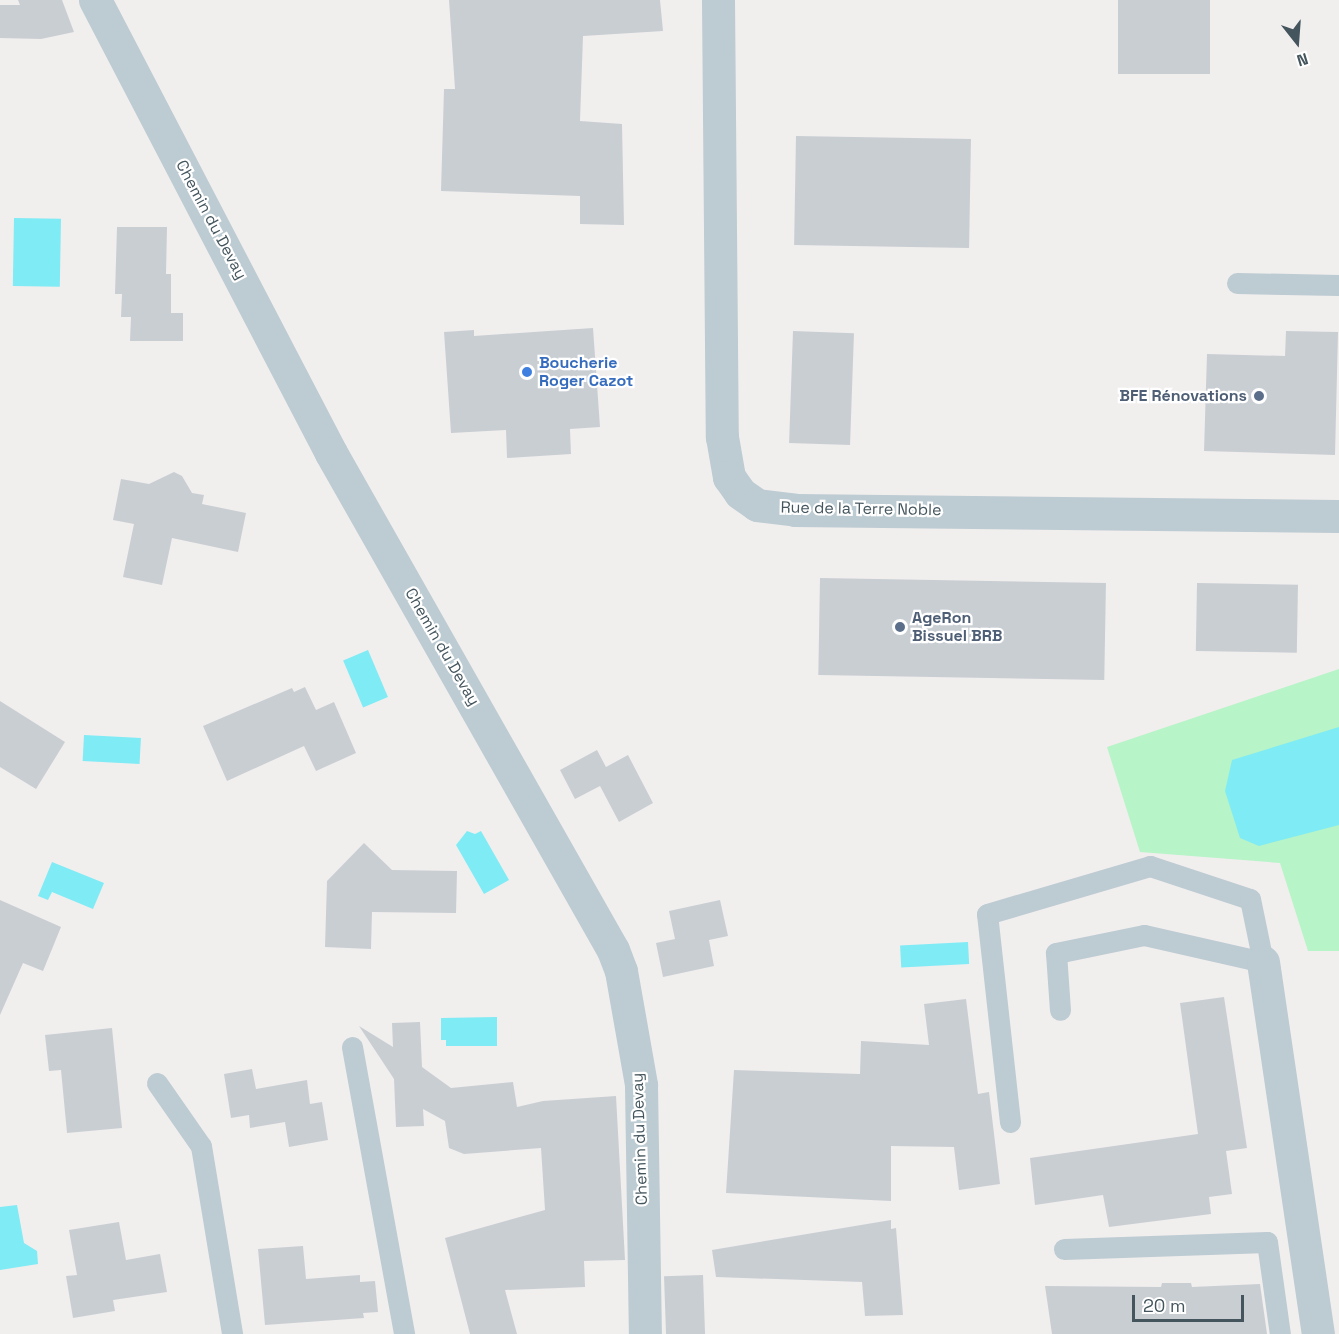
<!DOCTYPE html>
<html>
<head>
<meta charset="utf-8">
<style>
  body { margin:0 }
  #map { position:relative; width:1339px; height:1334px; overflow:hidden; background:#f1eeee; font-family:"Space Grotesk",sans-serif }
  div>[style] { position:absolute }
  .green>* { inset:0; background:#b7f4c7 }
  .water>* { inset:0; background:#7febf5; transform-origin:0 0 }
  .building>* { inset:0; background:#c9ced3; transform-origin:0 0 }
  .lane>* { height:21px; margin:-10.5px; padding:0 10.5px; transform-origin:10.5px; border-radius:10.5px; background:#bdcbd2 }
  .street>* { height:33px; margin:-16.5px; padding:0 16.5px; transform-origin:16.5px; border-radius:16.5px; background:#bdcbd2 }
  .dots>* { width:16px; height:16px; translate:-50% -50%; box-sizing:border-box; border:3px solid #fff; border-radius:50% }
  span { translate:-50% -50%; white-space:nowrap; text-align:center; line-height:1.15; -webkit-text-stroke:4.5px #fff; paint-order:stroke }
  .street-label { font-size:16px; color:#44555d }
  .shop-label { font-size:16px; color:#366cbe; font-weight:700 }
  .left { translate:0 -50%; text-align:left }
  .service-label { font-size:16px; color:#4e5e75; font-weight:700 }
  .right { translate:-100% -50%; text-align:right }
  .north { position:absolute; left:1267px; top:12px; width:60px; height:60px; -webkit-text-stroke:4px #fff; paint-order:stroke; rotate:163deg; font-size:16px; font-weight:700; line-height:24px; text-align:center; color:#44555d }
  .north::after { content:''; display:block; margin:auto; width:21px; height:27px; background:#44555d; clip-path:polygon(50% 0,100% 100%,50% 72%,0 100%) }
  .scale { position:absolute; left:1132px; top:1295px; width:112px; height:27px; box-sizing:border-box; border:3px solid #44555d; border-top:0; padding-left:8px; font-size:18px; line-height:21px; white-space:nowrap; color:#44555d; -webkit-text-stroke:4px #fff; paint-order:stroke }
</style>
</head>
<body>
<div id="map">
  <div class="green">
    <i style="clip-path:polygon(1339px 669px,1339px 951px,1308px 951px,1280px 863px,1140px 852px,1107px 747px)"></i>
  </div>
  <div class="water">
    <i style="left:14px;top:218px;width:47px;height:68px;rotate:1deg"></i>
    <i style="left:368px;top:650px;width:51px;height:27px;rotate:67deg"></i>
    <i style="clip-path:polygon(1339px 727px,1339px 825px,1259px 846px,1240px 838px,1225px 791px,1232px 760px)"></i>
    <i style="left:84px;top:735px;width:57px;height:26px;rotate:3deg"></i>
    <i style="clip-path:polygon(467px 831px,475px 834px,481px 831px,509px 880px,484px 894px,456px 845px)"></i>
    <i style="clip-path:polygon(52px 862px,104px 883px,93px 909px,52px 892px,48px 900px,38px 896px)"></i>
    <i style="left:968px;top:942px;width:22px;height:68px;rotate:87deg"></i>
    <i style="clip-path:polygon(497px 1017px,497px 1046px,446px 1046px,446px 1040px,441px 1040px,441px 1018px)"></i>
    <i style="clip-path:polygon(17px 1205px,24px 1243px,37px 1251px,38px 1264px,0 1270px,0 1207px)"></i>
  </div>
  <div class="building">
    <i style="clip-path:polygon(18px 0,62px 0,74px 32px,41px 39px,0 38px,0 5px,20px 5px)"></i>
    <i style="clip-path:polygon(449px 0,660px 0,663px 31px,583px 36px,580px 121px,622px 124px,624px 225px,580px 224px,580px 196px,441px 191px,444px 89px,455px 89px)"></i>
    <i style="left:1118px;top:0;width:92px;height:74px"></i>
    <i style="left:796px;top:136px;width:175px;height:109px;rotate:1deg"></i>
    <i style="clip-path:polygon(117px 227px,167px 227px,166px 274px,171px 274px,171px 313px,183px 313px,183px 341px,130px 341px,131px 317px,121px 317px,122px 294px,115px 294px)"></i>
    <i style="clip-path:polygon(593px 328px,600px 427px,570px 429px,571px 454px,507px 458px,506px 430px,451px 433px,444px 332px,474px 330px,474px 336px)"></i>
    <i style="left:793px;top:331px;width:61px;height:112px;rotate:2deg"></i>
    <i style="clip-path:polygon(1286px 331px,1338px 332px,1335px 455px,1204px 451px,1207px 354px,1285px 356px)"></i>
    <i style="clip-path:polygon(174px 472px,182px 476px,192px 493px,204px 495px,202px 504px,246px 513px,238px 552px,172px 538px,162px 585px,123px 577px,134px 524px,113px 520px,121px 479px,149px 484px)"></i>
    <i style="left:820px;top:578px;width:286px;height:97px;rotate:1deg"></i>
    <i style="left:1197px;top:583px;width:101px;height:68px;rotate:1deg"></i>
    <i style="clip-path:polygon(305px 687px,316px 710px,334px 702px,356px 753px,316px 771px,304px 746px,227px 781px,203px 726px,292px 688px,294px 692px)"></i>
    <i style="clip-path:polygon(0 701px,65px 742px,36px 789px,0 767px)"></i>
    <i style="clip-path:polygon(597px 750px,606px 767px,628px 755px,653px 803px,619px 822px,600px 786px,575px 799px,560px 770px)"></i>
    <i style="clip-path:polygon(364px 843px,392px 870px,457px 871px,456px 913px,372px 912px,371px 949px,325px 947px,327px 881px)"></i>
    <i style="clip-path:polygon(0 900px,61px 927px,43px 971px,23px 963px,0 1015px)"></i>
    <i style="clip-path:polygon(720px 900px,728px 936px,709px 940px,714px 966px,663px 977px,656px 943px,675px 939px,669px 911px)"></i>
    <i style="clip-path:polygon(1224px 997px,1247px 1148px,1226px 1151px,1232px 1194px,1209px 1197px,1211px 1214px,1109px 1227px,1103px 1195px,1035px 1205px,1030px 1158px,1198px 1134px,1180px 1003px)"></i>
    <i style="clip-path:polygon(966px 999px,978px 1094px,989px 1092px,1000px 1184px,959px 1190px,954px 1147px,891px 1146px,891px 1201px,726px 1193px,734px 1070px,860px 1074px,861px 1041px,929px 1045px,924px 1004px)"></i>
    <i style="clip-path:polygon(420px 1022px,422px 1067px,451px 1088px,513px 1082px,517px 1107px,543px 1101px,616px 1096px,625px 1260px,584px 1261px,585px 1287px,505px 1290px,517px 1334px,470px 1334px,445px 1238px,545px 1210px,541px 1148px,464px 1154px,449px 1148px,445px 1121px,423px 1109px,424px 1126px,396px 1127px,394px 1079px,359px 1026px,393px 1047px,392px 1023px)"></i>
    <i style="clip-path:polygon(112px 1028px,122px 1128px,67px 1133px,61px 1070px,49px 1071px,45px 1035px)"></i>
    <i style="clip-path:polygon(252px 1069px,256px 1089px,307px 1080px,310px 1104px,322px 1102px,328px 1140px,289px 1147px,285px 1122px,250px 1128px,249px 1115px,231px 1118px,224px 1074px)"></i>
    <i style="clip-path:polygon(891px 1220px,891px 1229px,896px 1228px,903px 1315px,865px 1316px,862px 1282px,716px 1277px,712px 1250px)"></i>
    <i style="clip-path:polygon(119px 1222px,126px 1260px,160px 1254px,167px 1292px,113px 1300px,115px 1311px,73px 1318px,66px 1276px,77px 1275px,69px 1230px)"></i>
    <i style="clip-path:polygon(303px 1246px,306px 1279px,360px 1275px,360px 1282px,375px 1281px,378px 1312px,363px 1313px,364px 1318px,265px 1325px,258px 1249px)"></i>
    <i style="left:703px;top:1275px;width:59px;height:39px;rotate:88deg"></i>
    <i style="clip-path:polygon(1162px 1283px,1191px 1283px,1192px 1287px,1260px 1284px,1267px 1334px,1052px 1334px,1045px 1286px,1161px 1287px)"></i>
  </div>
  <div class="lane">
    <i style="left:1237px;top:283px;width:102px;rotate:1.1deg"></i>
    <i style="left:352px;top:1047px;width:292px;rotate:79.7deg"></i>
    <i style="left:157px;top:1083px;width:77px;rotate:55.1deg"></i>
    <i style="left:201px;top:1146px;width:191px;rotate:80.6deg"></i>
    <i style="left:1010px;top:1122px;width:209px;rotate:-96.3deg"></i>
    <i style="left:987px;top:914px;width:170px;rotate:-16.4deg"></i>
    <i style="left:1150px;top:866px;width:105px;rotate:18.3deg"></i>
    <i style="left:1250px;top:899px;width:64px;rotate:78.3deg"></i>
    <i style="left:1263px;top:962px;width:122px;rotate:-167.2deg"></i>
    <i style="left:1144px;top:935px;width:90px;rotate:168.4deg"></i>
    <i style="left:1056px;top:953px;width:57px;rotate:86deg"></i>
    <i style="left:1064px;top:1249px;width:203px;rotate:-2deg"></i>
    <i style="left:1267px;top:1242px;width:93px;rotate:82deg"></i>
  </div>
  <div class="street">
    <i style="left:95px;top:0;width:511px;rotate:62.48deg"></i>
    <i style="left:331px;top:453px;width:571px;rotate:60.43deg"></i>
    <i style="left:613px;top:950px;width:22px;rotate:69deg"></i>
    <i style="left:621px;top:971px;width:116px;rotate:80deg"></i>
    <i style="left:641px;top:1085px;width:249px;rotate:89.1deg"></i>
    <i style="left:718px;top:0;width:437px;rotate:89.5deg"></i>
    <i style="left:722px;top:437px;width:41px;rotate:80.1deg"></i>
    <i style="left:729px;top:477px;width:19px;rotate:55deg"></i>
    <i style="left:740px;top:493px;width:21px;rotate:35deg"></i>
    <i style="left:757px;top:505px;width:38px;rotate:7deg"></i>
    <i style="left:795px;top:510px;width:544px;rotate:0.63deg"></i>
    <i style="left:1263px;top:962px;width:376px;rotate:81.6deg"></i>
  </div>
  <div class="dots">
    <i style="left:527px;top:372px;background:#3f7fe0"></i>
    <i style="left:1259px;top:396px;background:#5c6f8a"></i>
    <i style="left:900px;top:627px;background:#5c6f8a"></i>
  </div>
  <div class="street-label">
    <span style="left:211px;top:220px;rotate:62deg">Chemin du Devay</span>
    <span style="left:861px;top:509px;rotate:1deg">Rue de la Terre Noble</span>
    <span style="left:442px;top:647px;rotate:60deg">Chemin du Devay</span>
    <span style="left:640px;top:1139px;rotate:-92deg">Chemin du Devay</span>
  </div>
  <div class="shop-label">
    <span class="left" style="left:539px;top:372px">Boucherie<br>Roger Cazot</span>
  </div>
  <div class="service-label">
    <span class="right" style="left:1247px;top:396px">BFE Rénovations</span>
    <span class="left" style="left:912px;top:627px">AgeRon<br>Bissuel BRB</span>
  </div>
  <div class="north">N</div>
  <div class="scale">20 m</div>
</div>
</body>
</html>
